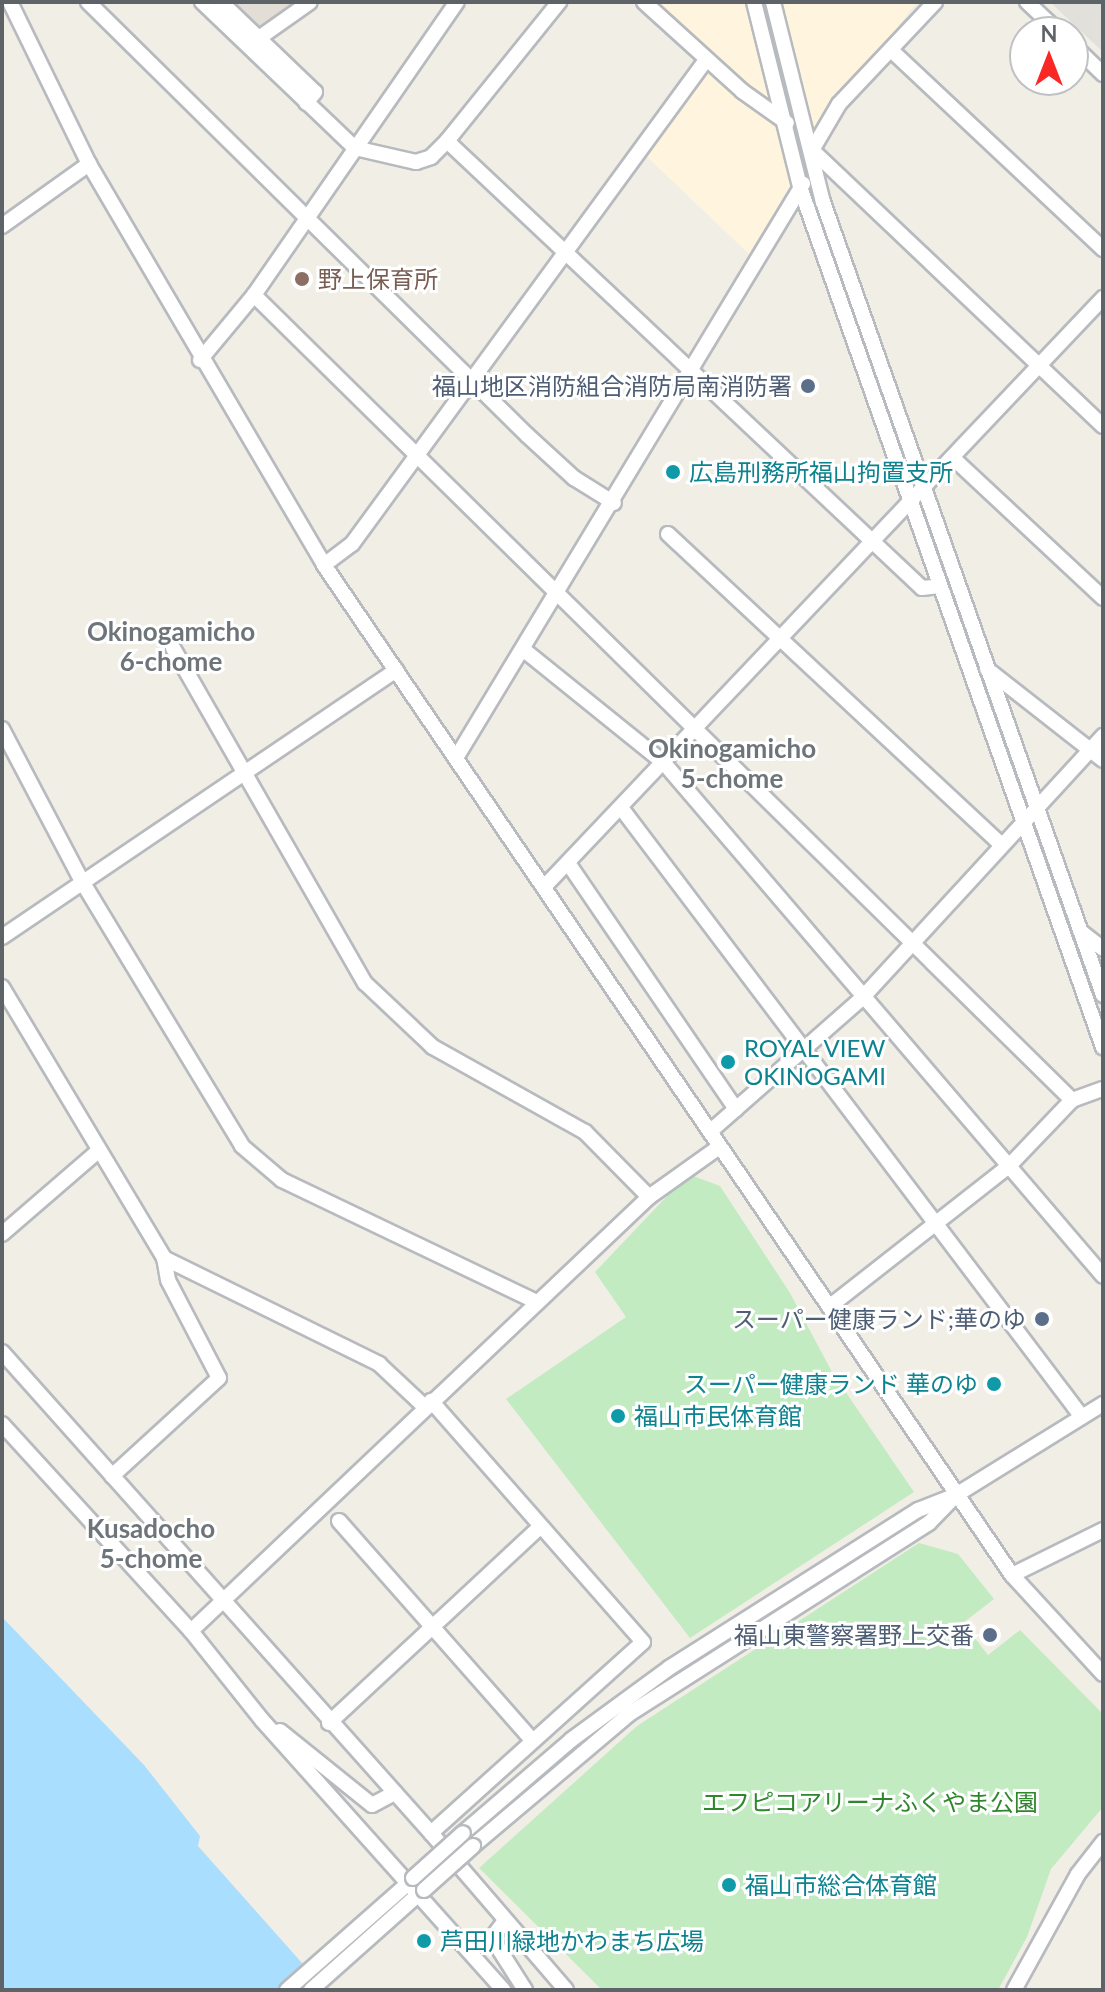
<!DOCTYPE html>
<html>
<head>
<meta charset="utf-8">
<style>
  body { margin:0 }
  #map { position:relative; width:1105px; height:1992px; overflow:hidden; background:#f1eee6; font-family:Lato,"Noto Sans JP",sans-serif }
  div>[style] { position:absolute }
  .commercial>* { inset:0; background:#fff5de }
  .industrial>* { inset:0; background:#e2e0db }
  .education>* { inset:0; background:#e2ddd5 }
  .green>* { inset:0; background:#c3ebc1 }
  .water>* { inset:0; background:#a9deff }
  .roads { filter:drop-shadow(2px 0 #b7babe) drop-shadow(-2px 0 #b7babe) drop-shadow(0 2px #b7babe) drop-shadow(0 -2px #b7babe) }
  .minor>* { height:14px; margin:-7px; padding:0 7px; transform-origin:7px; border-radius:7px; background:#fff }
  .bridges { filter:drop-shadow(2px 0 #b7babe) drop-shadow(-2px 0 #b7babe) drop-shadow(0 2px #b7babe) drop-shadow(0 -2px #b7babe) }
  .minor-bridge>* { height:14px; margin:-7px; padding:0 7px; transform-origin:7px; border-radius:7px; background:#fff }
  .dots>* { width:22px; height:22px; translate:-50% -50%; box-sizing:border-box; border:4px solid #fff; border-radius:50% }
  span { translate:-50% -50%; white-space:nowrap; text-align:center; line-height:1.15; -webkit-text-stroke:6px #fff; paint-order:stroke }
  .education-label { font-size:24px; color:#785e54 }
  .left { translate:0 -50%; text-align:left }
  .service-label { font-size:24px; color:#4e5e75 }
  .right { translate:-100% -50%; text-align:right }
  .culture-label { font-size:24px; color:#0d838f }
  .park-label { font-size:24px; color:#2f872d }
  .neighbourhood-label { font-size:26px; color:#6e757a; font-weight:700 }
  .frame { position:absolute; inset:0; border:4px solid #5e6368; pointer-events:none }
  .north { position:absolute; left:1009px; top:16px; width:80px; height:80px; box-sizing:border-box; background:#fff; border:2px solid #bfc1c3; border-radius:50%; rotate:0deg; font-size:22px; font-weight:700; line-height:32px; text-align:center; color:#5e6368 }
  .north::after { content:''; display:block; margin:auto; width:28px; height:36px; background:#f92824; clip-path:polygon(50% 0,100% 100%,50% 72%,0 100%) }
</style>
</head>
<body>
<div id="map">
  <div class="commercial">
    <i style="clip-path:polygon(638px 2px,917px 2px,845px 95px,749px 254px,644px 154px,707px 69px)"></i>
  </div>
  <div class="industrial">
    <i style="clip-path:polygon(1050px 2px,1103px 2px,1103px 52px)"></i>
  </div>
  <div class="education">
    <i style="clip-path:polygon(230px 2px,298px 2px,259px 30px)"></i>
  </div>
  <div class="green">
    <i style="clip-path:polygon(688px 1174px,720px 1186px,790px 1293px,832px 1372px,914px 1492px,690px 1638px,506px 1399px,626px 1317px,595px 1272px)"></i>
    <i style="clip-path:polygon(919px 1543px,958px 1554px,994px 1599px,963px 1623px,988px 1655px,1020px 1630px,1103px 1714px,1103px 1807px,1051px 1869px,1027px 1937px,998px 1990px,602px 1990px,479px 1868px,637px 1726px)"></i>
  </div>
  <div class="water">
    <i style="clip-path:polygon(2px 1617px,144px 1765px,200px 1836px,198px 1846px,326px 1990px,2px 1990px)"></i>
  </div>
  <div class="roads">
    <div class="minor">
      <i style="left:10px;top:2px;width:180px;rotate:64deg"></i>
      <i style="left:89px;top:164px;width:465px;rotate:59.6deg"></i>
      <i style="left:324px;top:565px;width:1222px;rotate:55.74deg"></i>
      <i style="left:1012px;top:1575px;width:134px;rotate:47.4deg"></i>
      <i style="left:88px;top:2px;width:617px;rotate:44.61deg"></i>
      <i style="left:527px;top:435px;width:64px;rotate:42.5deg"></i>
      <i style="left:574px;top:478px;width:47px;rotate:32deg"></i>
      <i style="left:202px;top:2px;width:211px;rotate:43.7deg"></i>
      <i style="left:355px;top:148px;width:63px;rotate:12.9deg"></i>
      <i style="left:416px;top:162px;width:16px;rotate:-18deg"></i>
      <i style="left:431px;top:157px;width:23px;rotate:-45deg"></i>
      <i style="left:447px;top:141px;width:179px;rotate:-51.1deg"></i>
      <i style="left:221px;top:2px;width:130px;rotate:43.8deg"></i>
      <i style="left:315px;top:92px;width:14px;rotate:129deg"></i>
      <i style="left:644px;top:2px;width:132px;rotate:42.2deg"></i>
      <i style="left:742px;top:91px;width:55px;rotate:35.4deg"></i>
      <i style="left:754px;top:2px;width:194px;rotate:76deg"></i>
      <i style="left:801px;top:190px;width:909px;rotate:70.59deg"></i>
      <i style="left:773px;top:2px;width:206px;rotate:76deg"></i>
      <i style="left:823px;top:202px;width:841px;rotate:70.55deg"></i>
      <i style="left:1027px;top:2px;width:44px;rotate:43.2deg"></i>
      <i style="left:259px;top:38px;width:62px;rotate:-35.2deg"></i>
      <i style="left:1073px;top:45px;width:42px;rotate:44deg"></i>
      <i style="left:891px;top:50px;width:291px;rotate:43.2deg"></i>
      <i style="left:447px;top:141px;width:652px;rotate:43.26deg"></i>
      <i style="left:922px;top:588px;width:18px;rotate:-6deg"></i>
      <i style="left:812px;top:150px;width:401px;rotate:43.5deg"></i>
      <i style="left:811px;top:152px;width:56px;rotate:-59.7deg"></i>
      <i style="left:839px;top:104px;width:140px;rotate:-46.7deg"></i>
      <i style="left:2px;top:226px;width:107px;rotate:-35.5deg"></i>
      <i style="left:254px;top:295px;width:1148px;rotate:44.54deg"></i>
      <i style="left:200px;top:360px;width:85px;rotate:-50.3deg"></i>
      <i style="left:254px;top:295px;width:356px;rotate:-55.3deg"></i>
      <i style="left:953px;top:458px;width:205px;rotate:43deg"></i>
      <i style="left:668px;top:534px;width:456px;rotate:43deg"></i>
      <i style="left:324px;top:565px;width:35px;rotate:-37deg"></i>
      <i style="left:352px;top:544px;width:600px;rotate:-53.82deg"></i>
      <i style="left:173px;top:648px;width:386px;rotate:60.2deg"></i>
      <i style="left:365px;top:983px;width:93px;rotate:43.3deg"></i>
      <i style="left:433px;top:1047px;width:174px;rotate:29.2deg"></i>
      <i style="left:585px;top:1132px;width:91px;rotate:45.4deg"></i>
      <i style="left:524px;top:650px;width:180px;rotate:38.9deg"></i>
      <i style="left:664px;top:763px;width:675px;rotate:49.44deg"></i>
      <i style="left:987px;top:669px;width:147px;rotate:38.1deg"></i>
      <i style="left:2px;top:729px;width:174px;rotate:62.3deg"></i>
      <i style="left:83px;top:883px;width:307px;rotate:58.8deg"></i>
      <i style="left:242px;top:1146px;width:52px;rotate:40.4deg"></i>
      <i style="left:282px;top:1180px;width:283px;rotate:25.6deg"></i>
      <i style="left:456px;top:758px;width:671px;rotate:-58.85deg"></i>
      <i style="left:622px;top:809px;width:762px;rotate:52.89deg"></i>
      <i style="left:568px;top:863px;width:298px;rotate:55.7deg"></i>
      <i style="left:545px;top:886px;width:811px;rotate:-46.5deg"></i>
      <i style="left:1080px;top:931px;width:29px;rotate:38deg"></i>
      <i style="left:2px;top:937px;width:476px;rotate:-34.1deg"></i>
      <i style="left:2px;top:987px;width:316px;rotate:59.1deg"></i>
      <i style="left:164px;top:1258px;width:240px;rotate:26.2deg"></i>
      <i style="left:379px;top:1364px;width:63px;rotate:43.1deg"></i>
      <i style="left:713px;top:1129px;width:200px;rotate:-41.3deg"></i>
      <i style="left:863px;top:997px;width:355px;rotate:-47.4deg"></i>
      <i style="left:2px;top:1234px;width:127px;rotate:-40.8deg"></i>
      <i style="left:829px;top:1307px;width:229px;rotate:-38.1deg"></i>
      <i style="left:1009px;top:1166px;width:91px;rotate:-46.3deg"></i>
      <i style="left:1072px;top:1100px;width:33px;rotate:-20deg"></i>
      <i style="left:2px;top:1352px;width:645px;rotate:48.27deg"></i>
      <i style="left:431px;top:1833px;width:285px;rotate:-42deg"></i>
      <i style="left:643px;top:1642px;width:321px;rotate:-131.3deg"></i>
      <i style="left:2px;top:1424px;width:280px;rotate:47.6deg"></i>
      <i style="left:191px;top:1631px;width:114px;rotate:51.4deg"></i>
      <i style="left:262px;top:1720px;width:362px;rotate:48.2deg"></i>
      <i style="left:112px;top:1476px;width:145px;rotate:-42.5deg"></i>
      <i style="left:219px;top:1378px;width:110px;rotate:-117.5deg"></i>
      <i style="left:168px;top:1280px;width:22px;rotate:-100deg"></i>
      <i style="left:339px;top:1521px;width:293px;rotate:48.6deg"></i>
      <i style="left:1012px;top:1575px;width:102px;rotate:-26.3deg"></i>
      <i style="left:191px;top:1631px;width:631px;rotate:-43.46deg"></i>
      <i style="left:649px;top:1197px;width:86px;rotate:-35.5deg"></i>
      <i style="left:329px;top:1723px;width:288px;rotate:-42.9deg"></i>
      <i style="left:280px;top:1731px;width:118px;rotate:38.8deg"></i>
      <i style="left:372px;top:1805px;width:26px;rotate:-28deg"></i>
      <i style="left:431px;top:1833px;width:207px;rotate:49.3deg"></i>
      <i style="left:463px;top:1833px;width:143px;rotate:-40.7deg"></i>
      <i style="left:571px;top:1740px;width:122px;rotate:-36.3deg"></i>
      <i style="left:669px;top:1668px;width:295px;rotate:-32.4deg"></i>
      <i style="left:918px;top:1510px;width:41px;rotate:-21.5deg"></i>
      <i style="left:956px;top:1495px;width:173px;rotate:-31.8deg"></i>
      <i style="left:473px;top:1846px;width:204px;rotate:-40.2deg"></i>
      <i style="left:629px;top:1714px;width:356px;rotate:-32.5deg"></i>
      <i style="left:929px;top:1523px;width:35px;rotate:-46deg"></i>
      <i style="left:504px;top:1922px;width:20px;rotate:127deg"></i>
      <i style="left:492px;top:1938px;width:62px;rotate:57.6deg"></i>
      <i style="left:287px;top:1990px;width:168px;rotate:-41.4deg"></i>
      <i style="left:311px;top:1990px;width:147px;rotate:-41.7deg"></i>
      <i style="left:1014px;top:1990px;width:132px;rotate:-61.1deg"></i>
      <i style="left:1078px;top:1874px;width:41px;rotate:-52deg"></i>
    </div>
  </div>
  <div class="bridges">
    <div class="minor-bridge">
      <i style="left:413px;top:1878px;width:67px;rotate:-42deg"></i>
      <i style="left:424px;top:1890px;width:66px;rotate:-41.9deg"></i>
    </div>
  </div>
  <div class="dots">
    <i style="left:302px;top:279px;background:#8d6e63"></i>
    <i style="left:808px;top:386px;background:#5c6f8a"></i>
    <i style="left:673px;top:472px;background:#0f9aa8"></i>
    <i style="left:728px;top:1062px;background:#0f9aa8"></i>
    <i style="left:1042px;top:1319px;background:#5c6f8a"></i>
    <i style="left:994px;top:1384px;background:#0f9aa8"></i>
    <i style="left:618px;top:1416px;background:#0f9aa8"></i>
    <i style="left:990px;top:1635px;background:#5c6f8a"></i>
    <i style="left:729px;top:1885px;background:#0f9aa8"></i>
    <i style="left:424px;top:1941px;background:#0f9aa8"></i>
  </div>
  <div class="education-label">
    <span class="left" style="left:318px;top:279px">野上保育所</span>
  </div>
  <div class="service-label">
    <span class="right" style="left:792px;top:386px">福山地区消防組合消防局南消防署</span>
    <span class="right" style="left:1026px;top:1319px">スーパー健康ランド;華のゆ</span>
    <span class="right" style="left:974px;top:1635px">福山東警察署野上交番</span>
  </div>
  <div class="culture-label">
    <span class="left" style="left:689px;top:472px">広島刑務所福山拘置支所</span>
    <span class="left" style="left:744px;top:1062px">ROYAL VIEW<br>OKINOGAMI</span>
    <span class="right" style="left:978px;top:1384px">スーパー健康ランド 華のゆ</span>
    <span class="left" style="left:634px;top:1416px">福山市民体育館</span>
    <span class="left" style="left:745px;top:1885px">福山市総合体育館</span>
    <span class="left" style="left:440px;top:1941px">芦田川緑地かわまち広場</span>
  </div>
  <div class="park-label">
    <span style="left:870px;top:1802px">エフピコアリーナふくやま公園</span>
  </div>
  <div class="neighbourhood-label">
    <span style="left:171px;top:647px">Okinogamicho<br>6-chome</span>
    <span style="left:732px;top:764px">Okinogamicho<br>5-chome</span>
    <span style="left:151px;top:1544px">Kusadocho<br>5-chome</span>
  </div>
  <div class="frame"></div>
  <div class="north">N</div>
</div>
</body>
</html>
